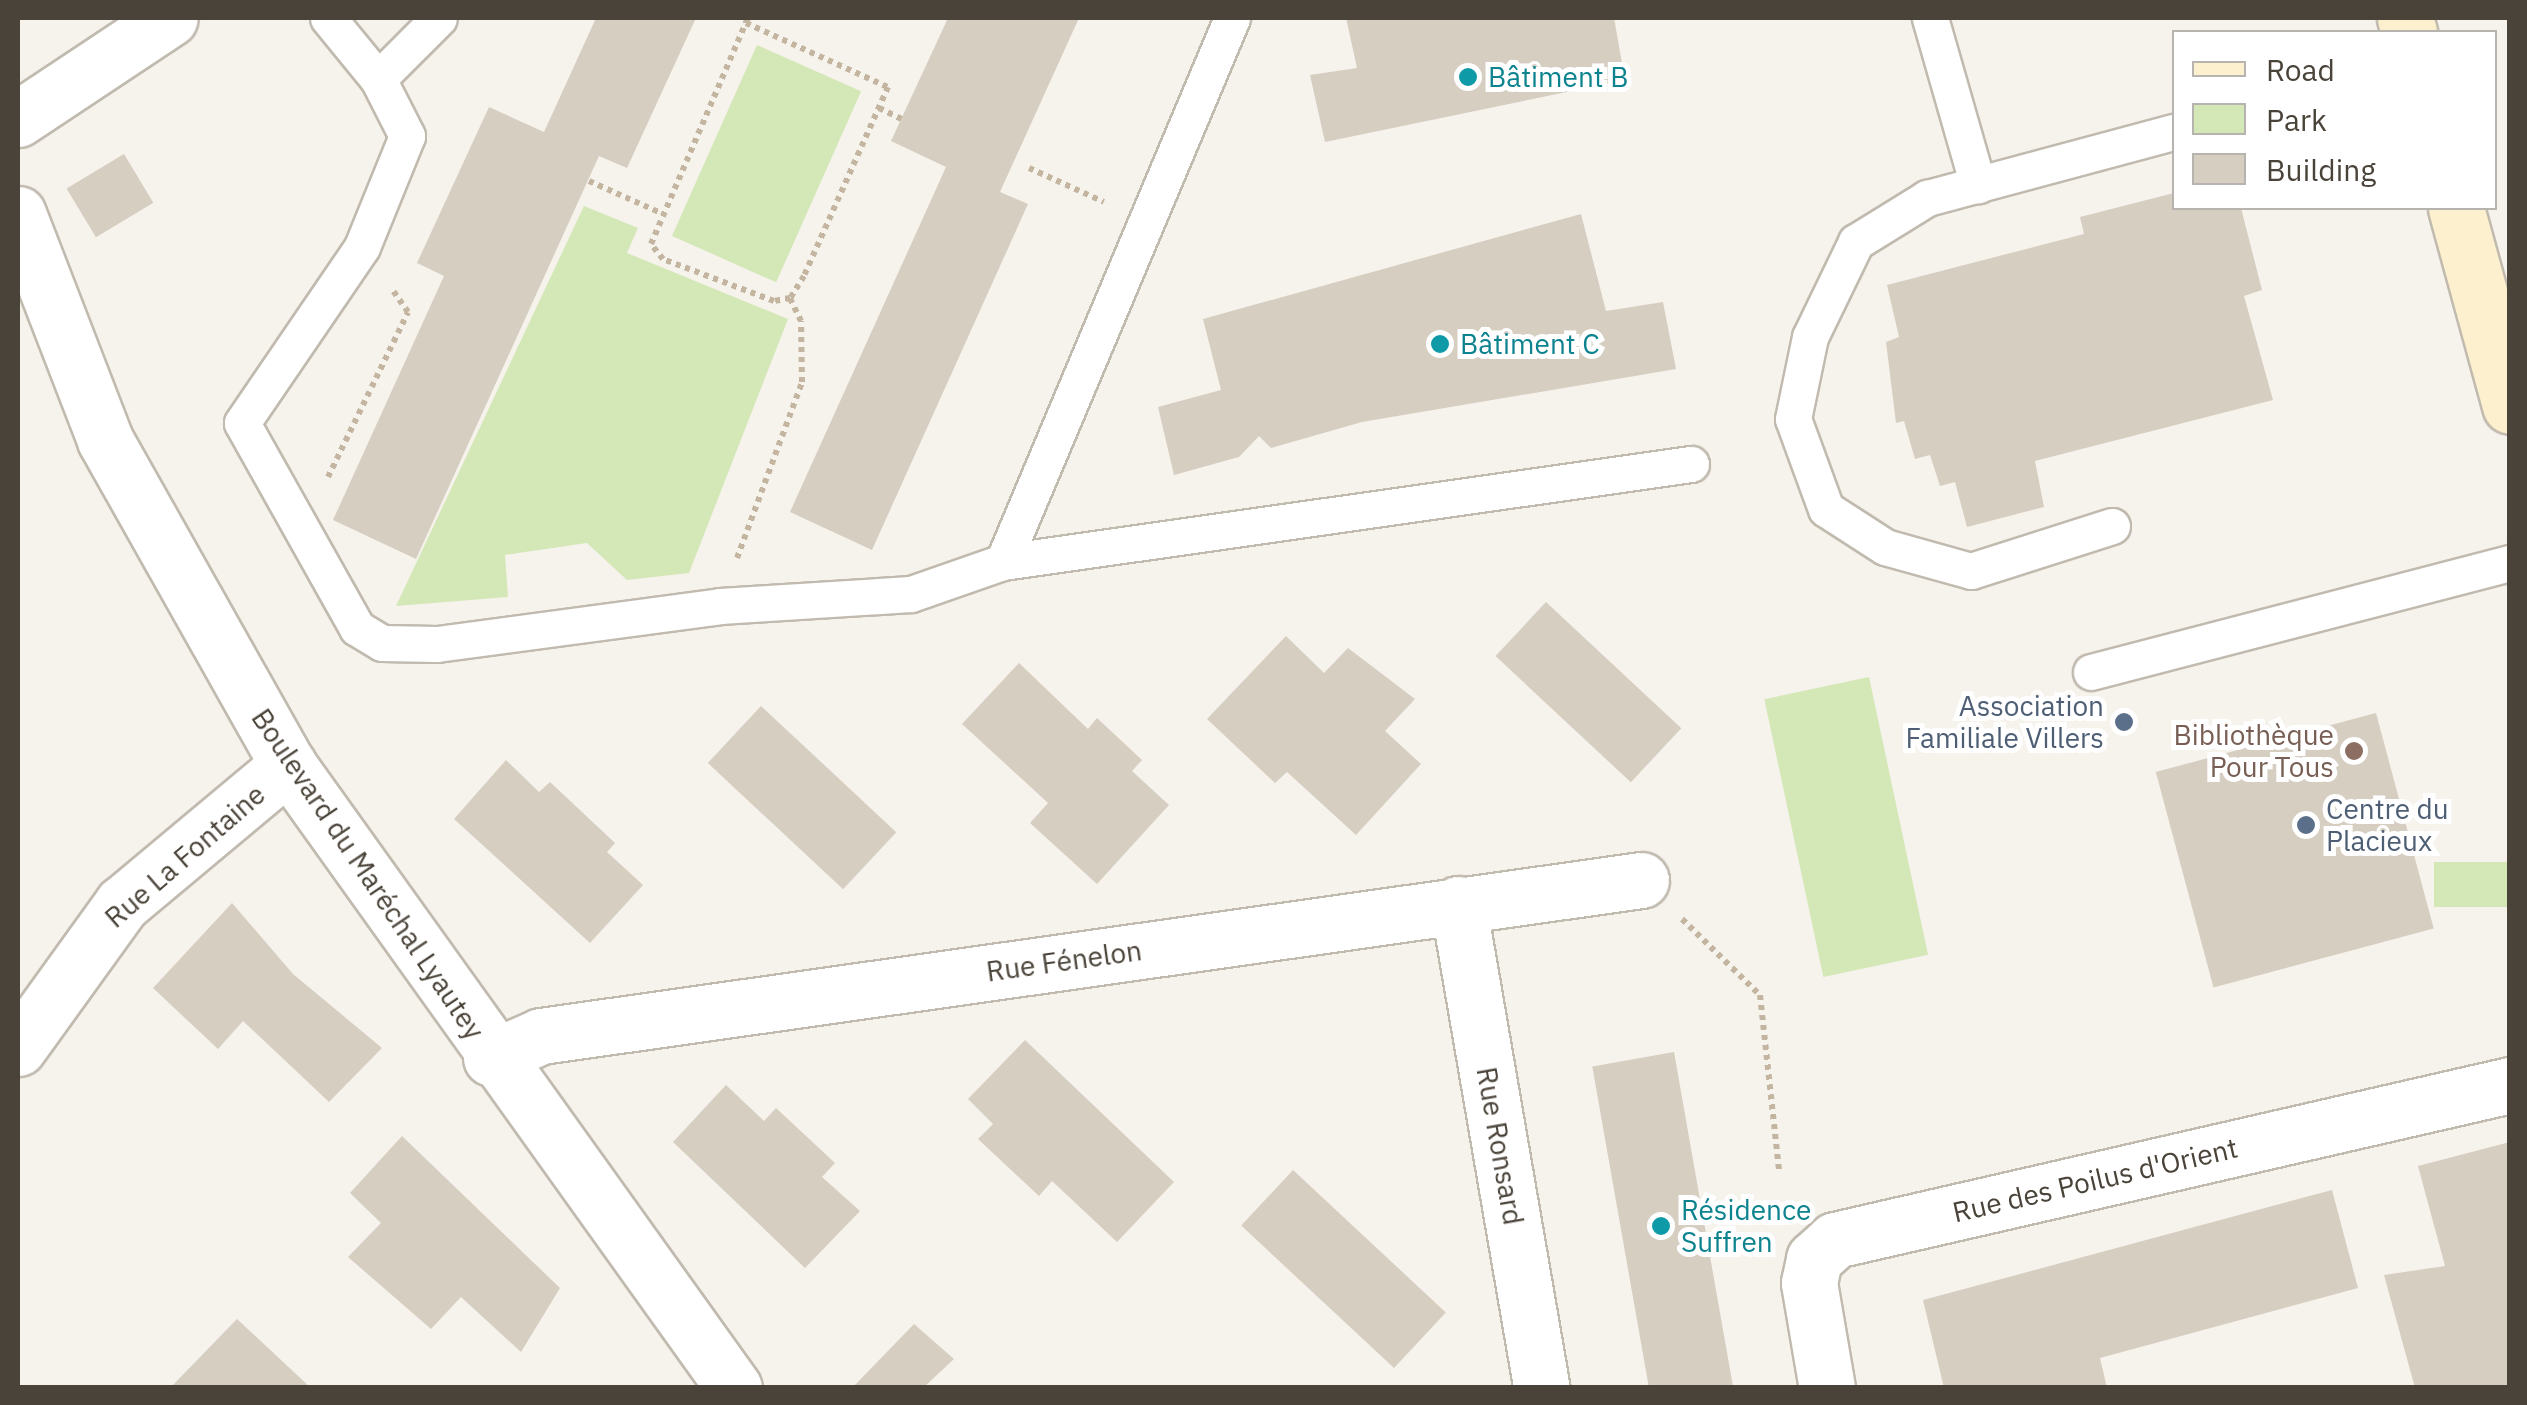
<!DOCTYPE html>
<html>
<head>
<meta charset="utf-8">
<style>
  body { margin:0 }
  #map { position:relative; width:2527px; height:1405px; overflow:hidden; background:#f6f2ec; font-family:"IBM Plex Sans",sans-serif }
  div>[style] { position:absolute }
  .green>* { inset:0; background:#d4e8b7; transform-origin:0 0 }
  .building>* { inset:0; background:#d7cec2; transform-origin:0 0 }
  .path>* { height:6px; margin-top:-3px; transform-origin:0; background:repeating-linear-gradient(90deg,#c3b5a0 0 5px,transparent 0 10px) }
  .roads { filter:drop-shadow(2px 0 #c1baaf) drop-shadow(-2px 0 #c1baaf) drop-shadow(0 2px #c1baaf) drop-shadow(0 -2px #c1baaf) }
  .lane>* { height:35px; margin:-17.5px; padding:0 17.5px; transform-origin:17.5px; border-radius:17.5px; background:#fff }
  .street>* { height:55px; margin:-27.5px; padding:0 27.5px; transform-origin:27.5px; border-radius:27.5px; background:#fff }
  .secondary>* { height:55px; margin:-27.5px; padding:0 27.5px; transform-origin:27.5px; border-radius:27.5px; background:#fdf0ce }
  .dots>* { width:28px; height:28px; translate:-50% -50%; box-sizing:border-box; border:5px solid #fff; border-radius:50% }
  span { translate:-50% -50%; white-space:nowrap; text-align:center; line-height:1.15; -webkit-text-stroke:10px #fff; paint-order:stroke }
  .culture-label { font-size:28px; color:#0d838f }
  .left { translate:0 -50%; text-align:left }
  .service-label { font-size:28px; color:#4e5e75 }
  .right { translate:-100% -50%; text-align:right }
  .education-label { font-size:28px; color:#785e54 }
  .street-label { font-size:28px; color:#4a4339 }
  .frame { position:absolute; inset:0; border:20px solid #4a4339; pointer-events:none }
  .legend { position:absolute; left:2172px; top:30px; width:325px; height:180px; box-sizing:border-box; background:#fff; border:2px solid #b7b4b0; margin:0; padding:12px 18px; list-style:none; font-size:30px; color:#4a4339 }
  .legend li { display:flex; align-items:center; gap:20px; height:50px }
  .legend b { width:50px; border:2px solid #b7b4b0 }
</style>
</head>
<body>
<div id="map">
  <div class="green">
    <i style="left:757px;top:45px;width:114px;height:209px;rotate:24deg"></i>
    <i style="clip-path:polygon(584px 206px,638px 228px,627px 253px,788px 319px,689px 573px,627px 580px,587px 543px,505px 555px,508px 597px,396px 606px)"></i>
    <i style="left:1869px;top:677px;width:284px;height:107px;rotate:78deg"></i>
    <i style="left:2509px;top:862px;width:45px;height:75px;rotate:90deg"></i>
  </div>
  <div class="building">
    <i style="clip-path:polygon(596px 18px,696px 18px,627px 168px,599px 156px,416px 559px,333px 520px,444px 276px,417px 263px,489px 107px,544px 132px)"></i>
    <i style="clip-path:polygon(948px 18px,1079px 18px,1000px 192px,1028px 204px,872px 550px,790px 512px,946px 167px,891px 141px)"></i>
    <i style="clip-path:polygon(1346px 18px,1614px 18px,1625px 80px,1325px 142px,1310px 75px,1357px 68px)"></i>
    <i style="left:124px;top:154px;width:57px;height:67px;rotate:59deg"></i>
    <i style="clip-path:polygon(2174px 193px,2174px 208px,2241px 208px,2262px 290px,2244px 296px,2273px 400px,2035px 461px,2044px 507px,1967px 527px,1955px 482px,1940px 486px,1930px 455px,1915px 459px,1904px 421px,1896px 423px,1886px 342px,1899px 337px,1887px 285px,2084px 234px,2080px 217px)"></i>
    <i style="clip-path:polygon(1581px 214px,1606px 311px,1663px 302px,1676px 369px,1362px 422px,1271px 448px,1259px 436px,1239px 457px,1174px 475px,1158px 407px,1221px 390px,1203px 319px)"></i>
    <i style="left:1546px;top:602px;width:185px;height:74px;rotate:43deg"></i>
    <i style="clip-path:polygon(1286px 636px,1324px 673px,1348px 648px,1415px 699px,1385px 731px,1421px 764px,1356px 835px,1287px 772px,1275px 783px,1207px 719px)"></i>
    <i style="clip-path:polygon(1019px 663px,1088px 729px,1097px 718px,1142px 760px,1132px 771px,1169px 805px,1097px 884px,1030px 823px,1048px 803px,962px 724px)"></i>
    <i style="left:761px;top:706px;width:185px;height:78px;rotate:43deg"></i>
    <i style="left:2376px;top:713px;width:223px;height:228px;rotate:75deg"></i>
    <i style="clip-path:polygon(506px 760px,539px 792px,550px 782px,615px 843px,607px 852px,643px 885px,590px 943px,454px 819px)"></i>
    <i style="clip-path:polygon(232px 903px,293px 974px,382px 1048px,329px 1102px,243px 1021px,218px 1049px,153px 988px)"></i>
    <i style="clip-path:polygon(1025px 1040px,1174px 1182px,1117px 1242px,1052px 1181px,1039px 1196px,978px 1139px,993px 1124px,968px 1099px)"></i>
    <i style="left:1674px;top:1052px;width:341px;height:83px;rotate:80deg"></i>
    <i style="clip-path:polygon(726px 1085px,764px 1121px,776px 1108px,835px 1163px,822px 1177px,860px 1211px,805px 1268px,673px 1142px)"></i>
    <i style="clip-path:polygon(402px 1136px,560px 1288px,521px 1352px,461px 1297px,431px 1329px,348px 1257px,381px 1223px,350px 1193px)"></i>
    <i style="clip-path:polygon(2510px 1142px,2510px 1388px,2415px 1388px,2384px 1275px,2445px 1266px,2418px 1166px)"></i>
    <i style="left:1293px;top:1170px;width:209px;height:76px;rotate:43deg"></i>
    <i style="clip-path:polygon(2332px 1190px,2358px 1288px,2100px 1358px,2107px 1388px,1944px 1388px,1923px 1300px)"></i>
    <i style="clip-path:polygon(237px 1319px,311px 1388px,170px 1388px)"></i>
    <i style="clip-path:polygon(914px 1324px,954px 1359px,923px 1388px,852px 1388px)"></i>
  </div>
  <div class="path">
    <i style="left:746px;top:23px;width:156px;rotate:24.3deg"></i>
    <i style="left:888px;top:87px;width:207px;rotate:114deg"></i>
    <i style="left:804px;top:276px;width:26px;rotate:122deg"></i>
    <i style="left:790px;top:298px;width:16px;rotate:169deg"></i>
    <i style="left:774px;top:301px;width:119px;rotate:-159.3deg"></i>
    <i style="left:663px;top:259px;width:19px;rotate:-129deg"></i>
    <i style="left:651px;top:244px;width:246px;rotate:-66.8deg"></i>
    <i style="left:879px;top:108px;width:25px;rotate:26deg"></i>
    <i style="left:1029px;top:168px;width:82px;rotate:24.4deg"></i>
    <i style="left:589px;top:181px;width:79px;rotate:24deg"></i>
    <i style="left:328px;top:477px;width:183px;rotate:-64.1deg"></i>
    <i style="left:408px;top:312px;width:29px;rotate:-125deg"></i>
    <i style="left:737px;top:558px;width:188px;rotate:-69.7deg"></i>
    <i style="left:802px;top:382px;width:61px;rotate:-90.9deg"></i>
    <i style="left:801px;top:321px;width:25px;rotate:-116deg"></i>
    <i style="left:1682px;top:919px;width:109px;rotate:44.3deg"></i>
    <i style="left:1760px;top:995px;width:177px;rotate:83.8deg"></i>
  </div>
  <div class="roads">
    <div class="lane">
      <i style="left:328px;top:18px;width:79px;rotate:50.7deg"></i>
      <i style="left:378px;top:79px;width:64px;rotate:63deg"></i>
      <i style="left:407px;top:136px;width:120px;rotate:112.1deg"></i>
      <i style="left:362px;top:247px;width:213px;rotate:124.3deg"></i>
      <i style="left:242px;top:423px;width:235px;rotate:60.7deg"></i>
      <i style="left:357px;top:628px;width:29px;rotate:31deg"></i>
      <i style="left:382px;top:643px;width:55px;rotate:1deg"></i>
      <i style="left:437px;top:644px;width:286px;rotate:-7.6deg"></i>
      <i style="left:720px;top:606px;width:191px;rotate:-3.6deg"></i>
      <i style="left:911px;top:594px;width:97px;rotate:-19.2deg"></i>
      <i style="left:1003px;top:562px;width:590px;rotate:-67.17deg"></i>
      <i style="left:1930px;top:18px;width:174px;rotate:74deg"></i>
      <i style="left:378px;top:79px;width:86px;rotate:-45deg"></i>
      <i style="left:2112px;top:526px;width:148px;rotate:162.3deg"></i>
      <i style="left:1971px;top:571px;width:89px;rotate:-164.4deg"></i>
      <i style="left:1885px;top:547px;width:70px;rotate:-147.2deg"></i>
      <i style="left:1826px;top:509px;width:96px;rotate:-110.1deg"></i>
      <i style="left:1793px;top:419px;width:84px;rotate:-78.3deg"></i>
      <i style="left:1810px;top:337px;width:106px;rotate:-64.2deg"></i>
      <i style="left:1856px;top:242px;width:84px;rotate:-31.8deg"></i>
      <i style="left:1927px;top:198px;width:256px;rotate:-15deg"></i>
      <i style="left:1003px;top:562px;width:695px;rotate:-8.11deg"></i>
      <i style="left:2091px;top:672px;width:433px;rotate:-14.6deg"></i>
    </div>
    <div class="street">
      <i style="left:18px;top:119px;width:182px;rotate:-33.6deg"></i>
      <i style="left:18px;top:214px;width:242px;rotate:68.9deg"></i>
      <i style="left:105px;top:440px;width:373px;rotate:60.6deg"></i>
      <i style="left:288px;top:765px;width:766px;rotate:54.4deg"></i>
      <i style="left:1458px;top:904px;width:491px;rotate:80.2deg"></i>
      <i style="left:18px;top:1048px;width:178px;rotate:-54.2deg"></i>
      <i style="left:122px;top:904px;width:217px;rotate:-39.9deg"></i>
      <i style="left:491px;top:1058px;width:55px;rotate:-23.7deg"></i>
      <i style="left:541px;top:1036px;width:1111px;rotate:-8.07deg"></i>
      <i style="left:1827px;top:1388px;width:107px;rotate:-99.7deg"></i>
      <i style="left:1809px;top:1283px;width:25px;rotate:-78deg"></i>
      <i style="left:1814px;top:1259px;width:28px;rotate:-42deg"></i>
      <i style="left:1835px;top:1240px;width:693px;rotate:-12.93deg"></i>
    </div>
    <div class="secondary">
      <i style="left:2405px;top:18px;width:15px;rotate:74deg"></i>
      <i style="left:2456px;top:208px;width:205px;rotate:74.7deg"></i>
    </div>
  </div>
  <div class="dots">
    <i style="left:1468px;top:77px;background:#0f9aa8"></i>
    <i style="left:1440px;top:344px;background:#0f9aa8"></i>
    <i style="left:2124px;top:722px;background:#5c6f8a"></i>
    <i style="left:2354px;top:751px;background:#8d6e63"></i>
    <i style="left:2306px;top:825px;background:#5c6f8a"></i>
    <i style="left:1661px;top:1226px;background:#0f9aa8"></i>
  </div>
  <div class="culture-label">
    <span class="left" style="left:1488px;top:77px">Bâtiment B</span>
    <span class="left" style="left:1460px;top:344px">Bâtiment C</span>
    <span class="left" style="left:1681px;top:1226px">Résidence<br>Suffren</span>
  </div>
  <div class="service-label">
    <span class="right" style="left:2104px;top:722px">Association<br>Familiale Villers</span>
    <span class="left" style="left:2326px;top:825px">Centre du<br>Placieux</span>
  </div>
  <div class="education-label">
    <span class="right" style="left:2334px;top:751px">Bibliothèque<br>Pour Tous</span>
  </div>
  <div class="street-label">
    <span style="left:185px;top:856px;rotate:-41deg">Rue La Fontaine</span>
    <span style="left:368px;top:874px;rotate:56deg">Boulevard du Maréchal Lyautey</span>
    <span style="left:1064px;top:961px;rotate:-8deg">Rue Fénelon</span>
    <span style="left:1500px;top:1146px;rotate:80deg">Rue Ronsard</span>
    <span style="left:2095px;top:1180px;rotate:-13deg">Rue des Poilus d'Orient</span>
  </div>
  <div class="frame"></div>
  <ul class="legend">
  <li><b style="height:12px;background:#fdf0ce"></b>Road</li>
  <li><b style="height:28px;background:#d4e8b7"></b>Park</li>
  <li><b style="height:28px;background:#d7cec2"></b>Building</li>
  </ul>
</div>
</body>
</html>
